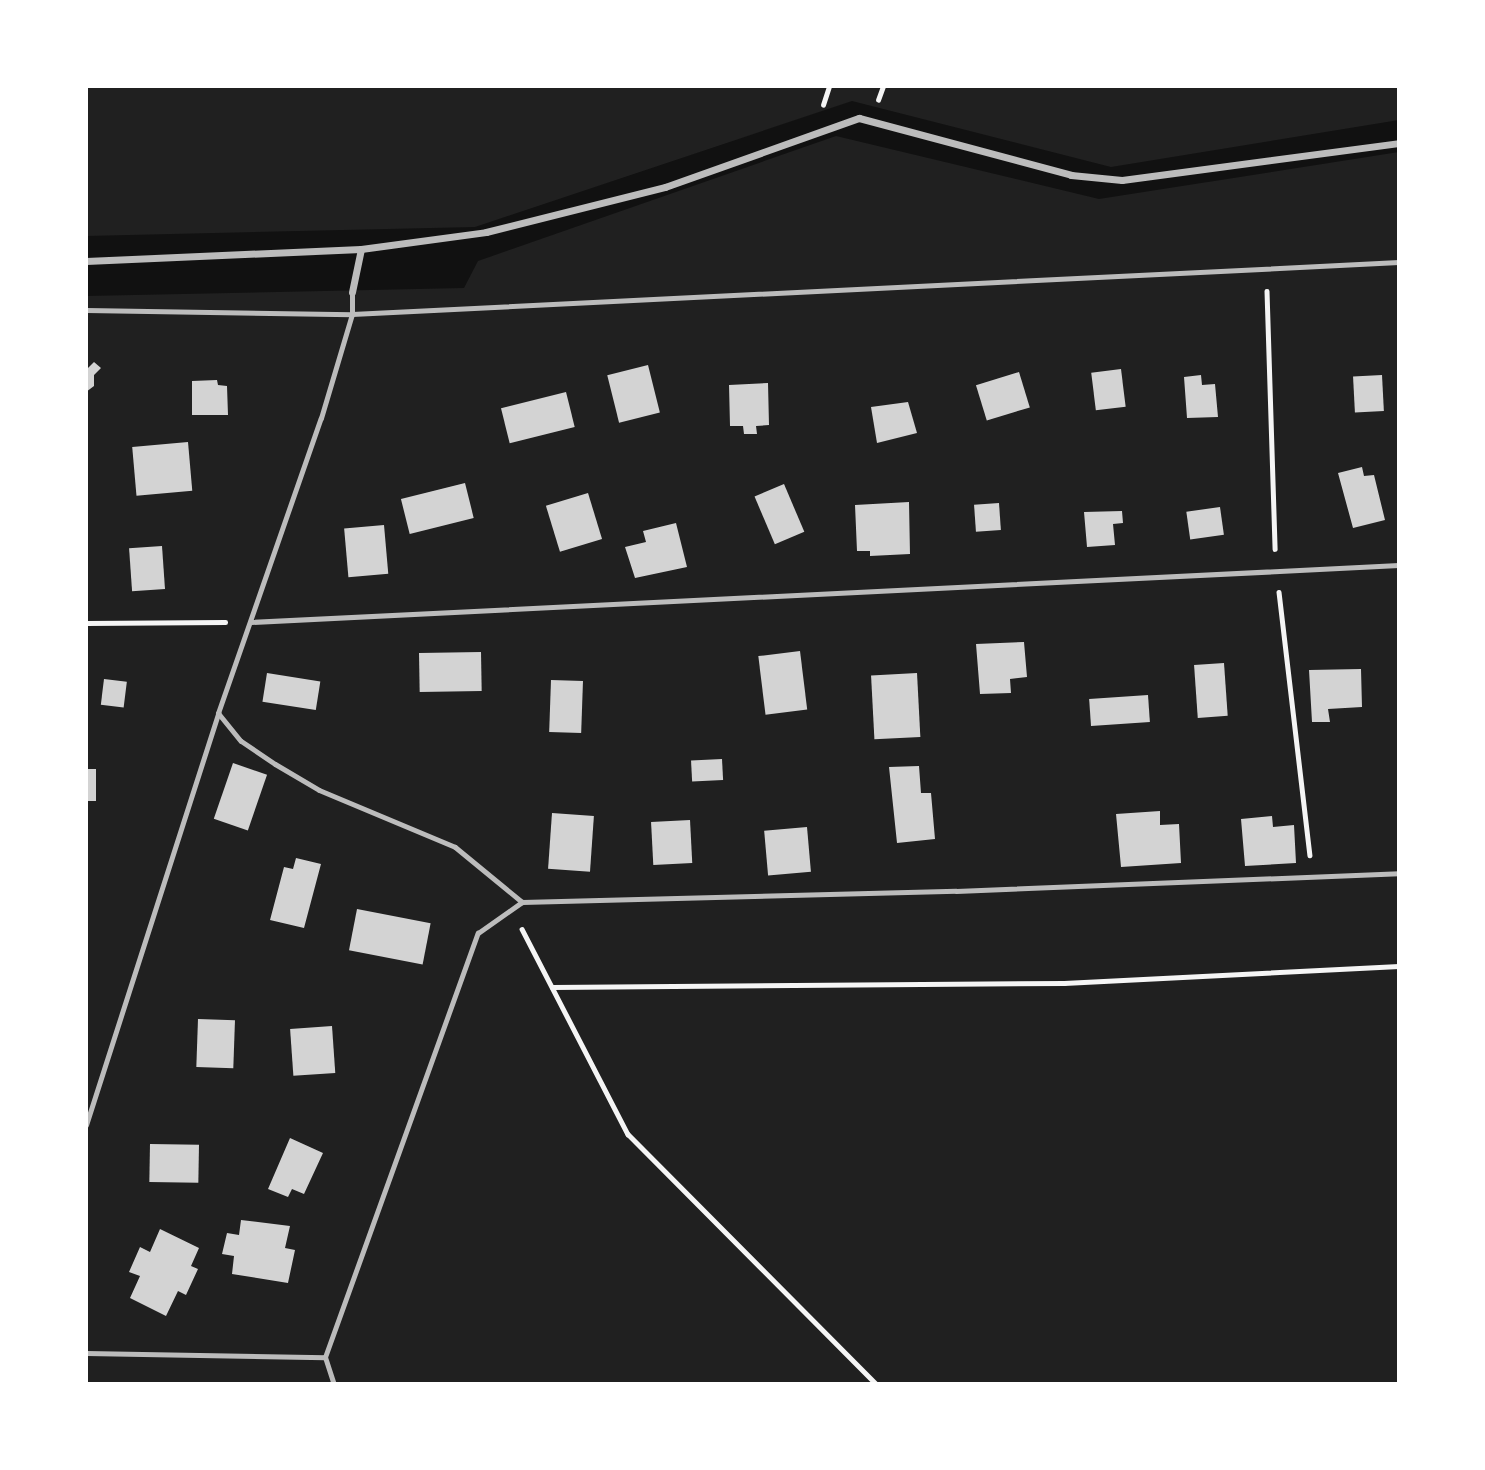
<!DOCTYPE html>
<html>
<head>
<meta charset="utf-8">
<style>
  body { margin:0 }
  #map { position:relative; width:1485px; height:1470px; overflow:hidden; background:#111; font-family:Raleway,sans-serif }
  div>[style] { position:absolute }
  .green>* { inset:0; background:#202020 }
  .building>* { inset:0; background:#d3d3d3; transform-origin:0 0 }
  .path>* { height:4.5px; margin:-2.25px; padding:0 2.25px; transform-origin:2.25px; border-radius:2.25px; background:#f5f5f5 }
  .service>* { height:5px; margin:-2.5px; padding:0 2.5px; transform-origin:2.5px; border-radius:2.5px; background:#bcbcbc }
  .minor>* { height:7px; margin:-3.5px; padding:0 3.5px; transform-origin:3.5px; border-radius:3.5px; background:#bcbcbc }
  span { translate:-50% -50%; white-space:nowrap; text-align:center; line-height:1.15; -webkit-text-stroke:5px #fff; paint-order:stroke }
  .frame { position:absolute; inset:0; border:88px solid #fff; pointer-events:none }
</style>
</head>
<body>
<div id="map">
  <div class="green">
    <i style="clip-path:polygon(86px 86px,1399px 86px,1399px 120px,1111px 167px,852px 101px,475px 227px,86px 236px)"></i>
    <i style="clip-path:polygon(836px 136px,1099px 199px,1399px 152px,1399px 1384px,86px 1384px,86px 296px,464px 288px,478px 261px)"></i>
  </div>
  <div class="building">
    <i style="clip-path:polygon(94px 362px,101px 368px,94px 375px,94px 386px,86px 392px,86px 370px)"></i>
    <i style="left:648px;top:365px;width:49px;height:42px;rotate:76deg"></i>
    <i style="left:1121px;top:369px;width:38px;height:30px;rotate:83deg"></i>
    <i style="left:1019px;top:372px;width:37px;height:45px;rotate:73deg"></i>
    <i style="clip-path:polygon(1201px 375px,1202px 385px,1215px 384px,1218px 417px,1187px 418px,1184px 377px)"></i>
    <i style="left:1382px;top:375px;width:36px;height:29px;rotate:87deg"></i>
    <i style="clip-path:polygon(217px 380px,218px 385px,227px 386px,228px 415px,192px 415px,192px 381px)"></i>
    <i style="clip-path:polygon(768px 383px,769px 425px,756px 426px,757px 434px,744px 434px,743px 426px,730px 426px,729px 385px)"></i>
    <i style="left:566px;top:392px;width:36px;height:67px;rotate:76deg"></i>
    <i style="clip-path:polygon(908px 402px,917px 433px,877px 443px,871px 407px)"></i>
    <i style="left:188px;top:442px;width:49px;height:56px;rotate:85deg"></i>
    <i style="clip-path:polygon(1362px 467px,1364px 476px,1374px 475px,1385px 520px,1353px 528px,1338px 473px)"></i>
    <i style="left:465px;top:483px;width:36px;height:66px;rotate:76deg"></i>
    <i style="left:784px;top:484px;width:52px;height:32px;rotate:67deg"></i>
    <i style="left:588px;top:493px;width:48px;height:44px;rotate:73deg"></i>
    <i style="clip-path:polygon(909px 502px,910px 554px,870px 556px,870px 551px,857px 551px,855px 505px)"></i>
    <i style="left:999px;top:503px;width:27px;height:25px;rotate:86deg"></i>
    <i style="left:1220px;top:507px;width:28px;height:34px;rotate:82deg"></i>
    <i style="clip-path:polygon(1122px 511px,1123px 523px,1113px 524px,1115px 545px,1087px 547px,1084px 512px)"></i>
    <i style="clip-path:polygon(676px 523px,687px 567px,635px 578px,625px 547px,646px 542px,643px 531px)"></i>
    <i style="left:384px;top:525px;width:49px;height:40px;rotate:85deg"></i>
    <i style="left:162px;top:546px;width:43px;height:33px;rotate:86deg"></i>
    <i style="clip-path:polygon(1024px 642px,1027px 677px,1010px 679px,1011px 693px,980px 694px,976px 644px)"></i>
    <i style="left:800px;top:651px;width:59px;height:42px;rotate:83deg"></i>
    <i style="left:481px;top:652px;width:39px;height:62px;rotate:89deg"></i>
    <i style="left:1224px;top:663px;width:53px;height:30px;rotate:86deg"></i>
    <i style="clip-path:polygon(1361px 669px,1362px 707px,1328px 709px,1330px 722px,1312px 722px,1309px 670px)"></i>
    <i style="left:267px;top:673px;width:54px;height:29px;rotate:9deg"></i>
    <i style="left:917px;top:673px;width:64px;height:46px;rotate:87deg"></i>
    <i style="left:104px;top:679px;width:23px;height:26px;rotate:7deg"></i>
    <i style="left:551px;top:680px;width:32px;height:52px;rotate:2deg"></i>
    <i style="left:1148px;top:695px;width:27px;height:59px;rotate:86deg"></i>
    <i style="left:722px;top:759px;width:21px;height:31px;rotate:87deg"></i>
    <i style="left:233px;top:763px;width:36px;height:59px;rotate:19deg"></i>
    <i style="clip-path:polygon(919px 766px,921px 793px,931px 793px,935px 839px,897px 843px,889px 767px)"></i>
    <i style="left:86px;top:769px;width:10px;height:32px"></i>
    <i style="clip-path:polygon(1160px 811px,1160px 825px,1179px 824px,1181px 863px,1121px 867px,1116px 814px)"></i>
    <i style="left:552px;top:813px;width:42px;height:56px;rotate:4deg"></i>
    <i style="clip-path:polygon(1272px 816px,1273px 827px,1294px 825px,1296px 863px,1245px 866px,1241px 819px)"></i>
    <i style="left:690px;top:820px;width:43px;height:39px;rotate:87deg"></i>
    <i style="left:807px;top:827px;width:45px;height:43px;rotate:85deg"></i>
    <i style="clip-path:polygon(296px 858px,321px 864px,304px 928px,270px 920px,284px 867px,293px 869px)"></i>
    <i style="left:357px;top:909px;width:75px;height:42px;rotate:11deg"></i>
    <i style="left:198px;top:1019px;width:37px;height:48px;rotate:2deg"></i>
    <i style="left:332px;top:1026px;width:47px;height:42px;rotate:86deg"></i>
    <i style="clip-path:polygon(290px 1138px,323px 1153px,304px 1194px,292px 1189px,288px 1197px,268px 1189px)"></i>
    <i style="left:150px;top:1144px;width:49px;height:38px;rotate:1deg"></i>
    <i style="clip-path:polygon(241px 1220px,290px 1226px,285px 1248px,295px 1250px,288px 1283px,232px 1274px,234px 1256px,222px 1254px,227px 1233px,239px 1235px)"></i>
    <i style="clip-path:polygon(160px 1229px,199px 1248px,191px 1266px,198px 1269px,186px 1295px,178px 1291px,166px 1316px,130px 1298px,140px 1276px,129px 1272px,140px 1247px,150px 1252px)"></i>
  </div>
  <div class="path">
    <i style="left:878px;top:100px;width:15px;rotate:-70deg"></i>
    <i style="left:823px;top:105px;width:20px;rotate:-72deg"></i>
    <i style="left:1267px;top:291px;width:258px;rotate:88.2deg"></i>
    <i style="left:1279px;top:592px;width:265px;rotate:83.3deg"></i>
    <i style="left:86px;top:623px;width:139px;rotate:-0.4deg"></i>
    <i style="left:522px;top:929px;width:231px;rotate:62.7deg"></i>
    <i style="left:628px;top:1134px;width:352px;rotate:45.2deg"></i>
    <i style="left:552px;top:987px;width:512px;rotate:-0.45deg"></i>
    <i style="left:1064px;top:983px;width:335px;rotate:-2.9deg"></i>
  </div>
  <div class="service">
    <i style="left:86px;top:310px;width:266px;rotate:0.9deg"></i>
    <i style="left:352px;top:314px;width:1048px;rotate:-2.84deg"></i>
    <i style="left:251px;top:622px;width:1149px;rotate:-2.84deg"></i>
    <i style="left:218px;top:713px;width:36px;rotate:51deg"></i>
    <i style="left:241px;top:741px;width:41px;rotate:34.1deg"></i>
    <i style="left:275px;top:764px;width:51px;rotate:30.6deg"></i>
    <i style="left:319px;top:790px;width:147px;rotate:22.7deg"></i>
    <i style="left:455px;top:847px;width:87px;rotate:39.4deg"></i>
    <i style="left:522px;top:902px;width:434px;rotate:-1.5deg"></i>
    <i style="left:956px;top:891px;width:443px;rotate:-2.3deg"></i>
    <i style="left:86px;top:1125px;width:433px;rotate:-72.2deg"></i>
    <i style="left:218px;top:713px;width:312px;rotate:-70.8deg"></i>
    <i style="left:321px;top:418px;width:109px;rotate:-73.4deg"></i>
    <i style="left:352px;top:314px;width:22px;rotate:-90deg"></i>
    <i style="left:86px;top:1353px;width:239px;rotate:1deg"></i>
    <i style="left:325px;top:1357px;width:451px;rotate:-70.2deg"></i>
    <i style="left:478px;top:933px;width:54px;rotate:-35.2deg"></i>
    <i style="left:325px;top:1357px;width:28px;rotate:72deg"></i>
  </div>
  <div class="minor">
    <i style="left:86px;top:261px;width:275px;rotate:-2.5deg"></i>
    <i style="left:361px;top:249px;width:126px;rotate:-7.7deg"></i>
    <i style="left:486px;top:232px;width:185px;rotate:-14.1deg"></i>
    <i style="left:665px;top:187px;width:206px;rotate:-19.6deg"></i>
    <i style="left:859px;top:118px;width:220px;rotate:15deg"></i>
    <i style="left:1071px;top:175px;width:51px;rotate:5.6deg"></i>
    <i style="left:1122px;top:180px;width:279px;rotate:-7.6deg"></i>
    <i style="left:352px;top:292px;width:44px;rotate:-78.2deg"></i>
  </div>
  <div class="frame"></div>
</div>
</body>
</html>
